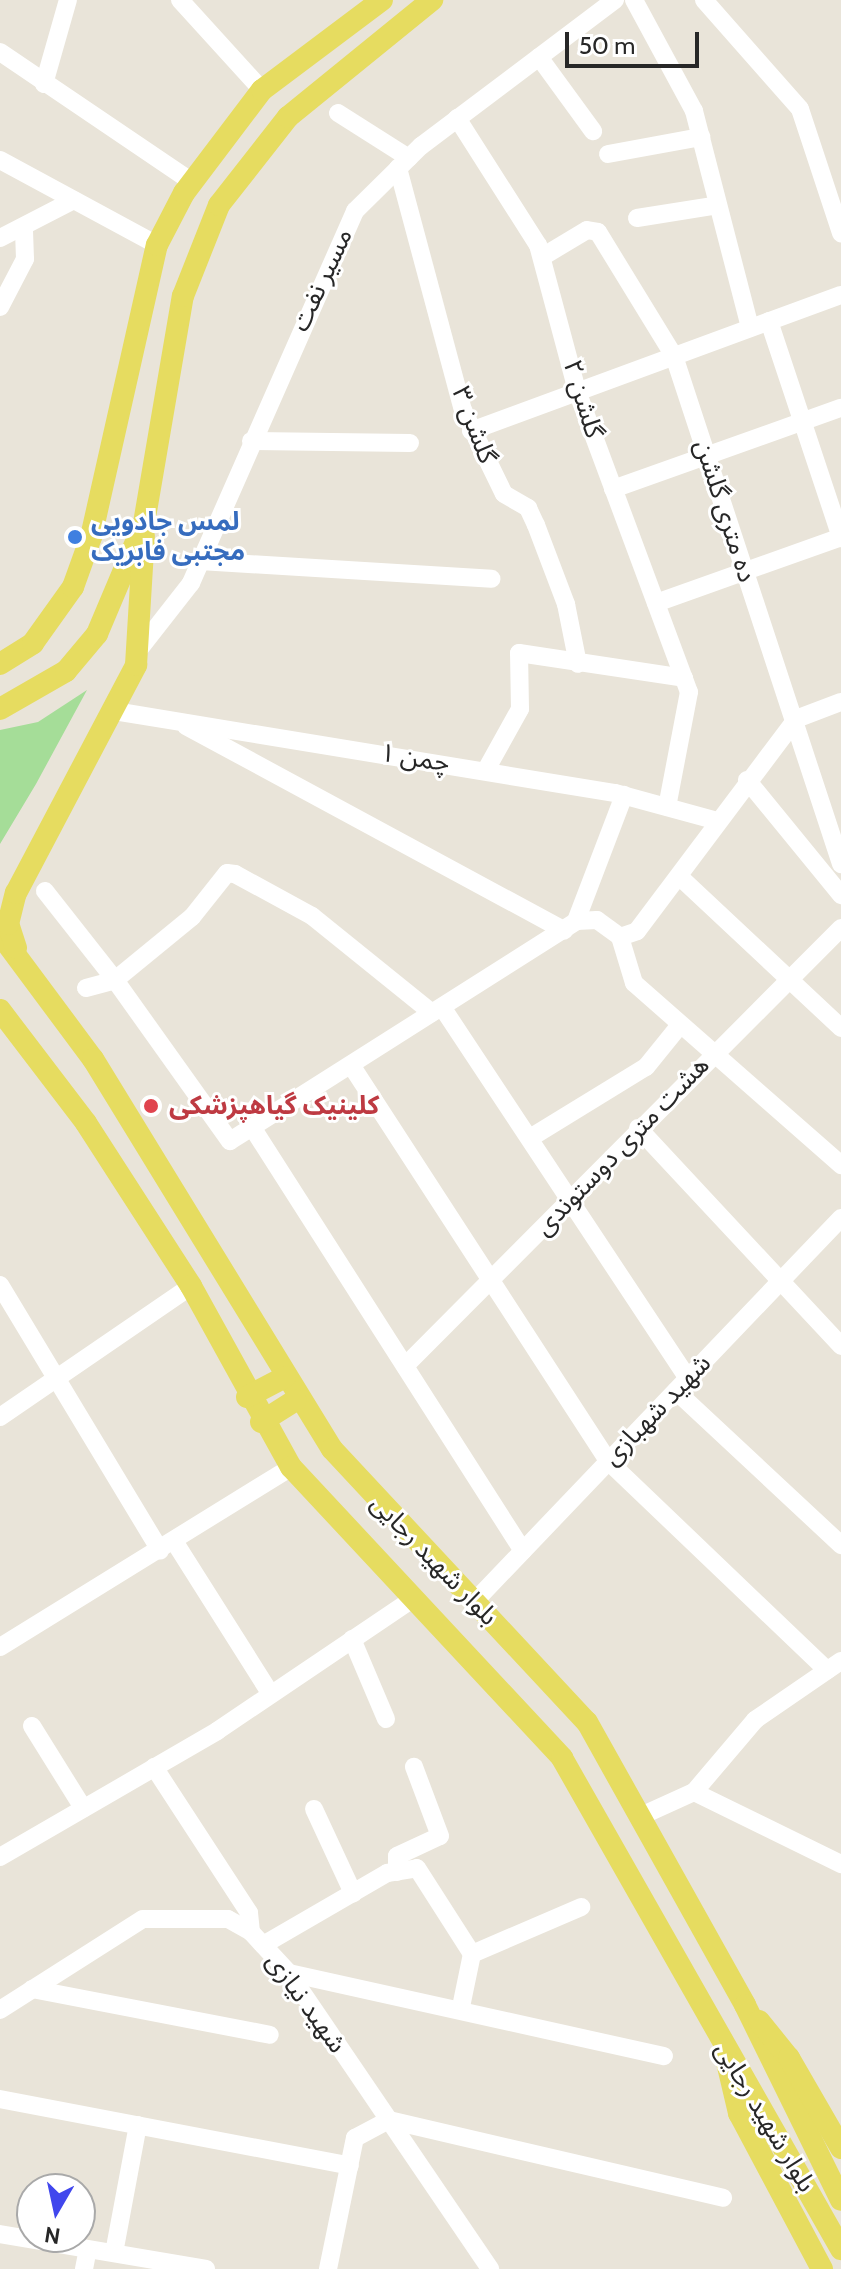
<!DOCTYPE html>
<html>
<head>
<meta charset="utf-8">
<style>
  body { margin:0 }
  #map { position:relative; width:841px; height:2269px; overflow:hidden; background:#e9e4d9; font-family:Cabin,"Noto Sans Arabic",sans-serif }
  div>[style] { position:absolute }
  .green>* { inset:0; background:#a5dd98 }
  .minor>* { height:18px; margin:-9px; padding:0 9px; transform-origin:9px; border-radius:9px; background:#fff }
  .major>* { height:22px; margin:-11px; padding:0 11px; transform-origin:11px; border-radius:11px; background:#e6dc60 }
  .dots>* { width:22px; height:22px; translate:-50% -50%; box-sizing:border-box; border:4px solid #fff; border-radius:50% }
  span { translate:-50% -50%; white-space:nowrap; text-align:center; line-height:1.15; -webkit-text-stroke:6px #fff; paint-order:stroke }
  .street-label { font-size:26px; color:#272727 }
  .shop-label { font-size:26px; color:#366cbe; font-weight:700 }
  .left { translate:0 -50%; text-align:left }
  .health-label { font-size:26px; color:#be3a42; font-weight:700 }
  .north { position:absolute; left:16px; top:2173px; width:80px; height:80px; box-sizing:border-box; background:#fff; border:2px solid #a9a9a9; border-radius:50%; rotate:189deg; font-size:22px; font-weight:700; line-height:32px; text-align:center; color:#272727 }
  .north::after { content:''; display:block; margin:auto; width:28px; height:36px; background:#4147ed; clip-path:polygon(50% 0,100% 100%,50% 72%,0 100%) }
  .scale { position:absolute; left:565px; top:32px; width:134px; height:36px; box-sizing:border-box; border:4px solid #272727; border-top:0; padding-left:10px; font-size:24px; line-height:28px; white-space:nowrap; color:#272727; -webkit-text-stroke:6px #fff; paint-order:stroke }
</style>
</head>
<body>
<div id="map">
  <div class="green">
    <i style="clip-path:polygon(87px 690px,36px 784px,0 844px,0 730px,38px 722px)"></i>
  </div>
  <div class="minor">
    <i style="left:180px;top:0;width:122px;rotate:47.7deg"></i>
    <i style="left:634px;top:0;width:126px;rotate:61.6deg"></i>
    <i style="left:694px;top:111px;width:224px;rotate:75.5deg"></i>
    <i style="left:704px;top:0;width:145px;rotate:48.6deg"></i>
    <i style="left:800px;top:109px;width:131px;rotate:71.7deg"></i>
    <i style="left:0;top:52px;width:232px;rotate:34.1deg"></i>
    <i style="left:539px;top:57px;width:92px;rotate:53.9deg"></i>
    <i style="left:44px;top:84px;width:87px;rotate:-74.1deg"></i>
    <i style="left:338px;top:113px;width:84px;rotate:32.4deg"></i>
    <i style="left:457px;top:118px;width:151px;rotate:57.5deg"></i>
    <i style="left:538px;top:245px;width:151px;rotate:75deg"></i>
    <i style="left:577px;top:391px;width:321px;rotate:69.6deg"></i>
    <i style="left:689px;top:692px;width:117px;rotate:100.8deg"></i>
    <i style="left:608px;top:154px;width:95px;rotate:-10.4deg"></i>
    <i style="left:0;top:160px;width:179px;rotate:28.4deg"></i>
    <i style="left:398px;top:168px;width:251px;rotate:75deg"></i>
    <i style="left:463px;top:410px;width:93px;rotate:64deg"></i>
    <i style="left:504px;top:494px;width:28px;rotate:30deg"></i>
    <i style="left:528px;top:508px;width:19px;rotate:65deg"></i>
    <i style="left:536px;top:525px;width:85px;rotate:69.2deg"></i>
    <i style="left:566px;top:604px;width:61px;rotate:78.7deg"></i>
    <i style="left:637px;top:218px;width:82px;rotate:-9.1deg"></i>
    <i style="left:0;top:238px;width:83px;rotate:-27.2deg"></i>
    <i style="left:542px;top:257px;width:52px;rotate:-31deg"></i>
    <i style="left:587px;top:230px;width:11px;rotate:10deg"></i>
    <i style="left:598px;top:232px;width:145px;rotate:58.5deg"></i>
    <i style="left:674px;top:356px;width:535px;rotate:71.8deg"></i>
    <i style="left:0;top:307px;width:54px;rotate:-62.5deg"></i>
    <i style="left:25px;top:259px;width:32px;rotate:-92deg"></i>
    <i style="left:769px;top:321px;width:229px;rotate:71.6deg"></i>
    <i style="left:471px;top:431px;width:394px;rotate:-20.2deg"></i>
    <i style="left:251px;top:441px;width:159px;rotate:0.7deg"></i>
    <i style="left:613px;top:489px;width:242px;rotate:-19.6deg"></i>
    <i style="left:200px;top:561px;width:292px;rotate:3.5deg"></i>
    <i style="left:656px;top:603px;width:196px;rotate:-19.6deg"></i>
    <i style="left:141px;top:647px;width:81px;rotate:-52deg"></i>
    <i style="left:191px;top:583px;width:407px;rotate:-66.2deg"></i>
    <i style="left:355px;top:211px;width:93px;rotate:-44.6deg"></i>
    <i style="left:421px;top:146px;width:243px;rotate:-37deg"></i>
    <i style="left:114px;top:711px;width:508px;rotate:9.3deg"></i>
    <i style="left:615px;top:793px;width:103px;rotate:15.3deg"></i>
    <i style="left:186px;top:726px;width:430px;rotate:28.4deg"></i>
    <i style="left:486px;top:770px;width:70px;rotate:-60.9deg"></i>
    <i style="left:520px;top:709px;width:56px;rotate:-91deg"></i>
    <i style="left:519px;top:653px;width:167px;rotate:8.6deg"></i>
    <i style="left:747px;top:780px;width:149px;rotate:50.7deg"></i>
    <i style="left:682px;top:879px;width:218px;rotate:43.1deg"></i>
    <i style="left:45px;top:891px;width:113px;rotate:51.8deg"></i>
    <i style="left:115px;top:980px;width:99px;rotate:-39.3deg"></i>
    <i style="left:192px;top:917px;width:56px;rotate:-51.5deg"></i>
    <i style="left:227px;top:873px;width:8px;rotate:7deg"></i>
    <i style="left:235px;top:874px;width:88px;rotate:28.6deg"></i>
    <i style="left:312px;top:916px;width:154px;rotate:38.9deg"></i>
    <i style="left:576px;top:921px;width:135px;rotate:-69.1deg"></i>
    <i style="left:620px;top:937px;width:48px;rotate:73.1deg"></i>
    <i style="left:634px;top:983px;width:276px;rotate:41.3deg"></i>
    <i style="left:86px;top:988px;width:30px;rotate:-15deg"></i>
    <i style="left:115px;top:980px;width:198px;rotate:54.5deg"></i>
    <i style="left:230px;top:1141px;width:410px;rotate:-32.4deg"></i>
    <i style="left:576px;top:921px;width:21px;rotate:-3deg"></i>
    <i style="left:597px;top:920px;width:29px;rotate:36deg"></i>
    <i style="left:620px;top:937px;width:18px;rotate:-19deg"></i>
    <i style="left:637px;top:931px;width:265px;rotate:-53.1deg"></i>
    <i style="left:796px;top:719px;width:48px;rotate:-20.7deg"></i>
    <i style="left:442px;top:1007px;width:445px;rotate:56.5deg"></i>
    <i style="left:351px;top:1065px;width:472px;rotate:57deg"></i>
    <i style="left:608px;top:1461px;width:303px;rotate:43.7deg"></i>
    <i style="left:252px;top:1127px;width:503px;rotate:57.42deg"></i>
    <i style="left:638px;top:1128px;width:298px;rotate:47deg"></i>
    <i style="left:530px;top:1138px;width:136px;rotate:-31.5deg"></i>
    <i style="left:646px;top:1067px;width:54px;rotate:-51deg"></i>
    <i style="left:0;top:1285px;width:310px;rotate:58.9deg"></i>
    <i style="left:405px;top:1366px;width:618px;rotate:-45.13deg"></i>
    <i style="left:676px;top:1391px;width:226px;rotate:43deg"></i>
    <i style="left:0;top:1417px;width:232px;rotate:-34.4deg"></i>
    <i style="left:174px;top:1541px;width:178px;rotate:57.7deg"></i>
    <i style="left:474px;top:1602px;width:531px;rotate:-46.3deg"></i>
    <i style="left:352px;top:1639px;width:87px;rotate:67deg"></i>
    <i style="left:0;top:1647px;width:342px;rotate:-31.7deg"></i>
    <i style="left:32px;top:1726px;width:97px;rotate:58.1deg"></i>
    <i style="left:154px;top:1767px;width:174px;rotate:56.9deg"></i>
    <i style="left:249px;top:1913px;width:19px;rotate:84deg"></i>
    <i style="left:694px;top:1792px;width:164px;rotate:26.1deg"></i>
    <i style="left:314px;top:1809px;width:93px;rotate:65.1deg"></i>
    <i style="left:641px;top:1816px;width:58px;rotate:-24.4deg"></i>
    <i style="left:694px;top:1792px;width:94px;rotate:-49.7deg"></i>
    <i style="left:755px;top:1720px;width:104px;rotate:-34.5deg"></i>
    <i style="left:0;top:1857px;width:251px;rotate:-30.1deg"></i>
    <i style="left:217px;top:1731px;width:238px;rotate:-34deg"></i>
    <i style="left:397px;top:1872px;width:16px;rotate:-90deg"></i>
    <i style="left:397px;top:1856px;width:47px;rotate:-24.9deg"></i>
    <i style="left:440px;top:1836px;width:74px;rotate:-110.6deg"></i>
    <i style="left:263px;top:1945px;width:143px;rotate:-30.1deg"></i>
    <i style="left:387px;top:1873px;width:30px;rotate:-9deg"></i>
    <i style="left:417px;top:1868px;width:102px;rotate:57.4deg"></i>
    <i style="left:289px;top:1973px;width:384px;rotate:12.5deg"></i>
    <i style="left:32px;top:1989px;width:242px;rotate:10.9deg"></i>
    <i style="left:461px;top:2007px;width:54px;rotate:-78.3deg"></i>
    <i style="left:472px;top:1954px;width:119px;rotate:-23.3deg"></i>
    <i style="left:0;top:2010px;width:169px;rotate:-32.5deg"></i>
    <i style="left:143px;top:1919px;width:85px"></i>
    <i style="left:228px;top:1919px;width:26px;rotate:29deg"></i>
    <i style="left:251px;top:1932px;width:56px;rotate:47.2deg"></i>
    <i style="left:289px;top:1973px;width:358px;rotate:55.8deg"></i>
    <i style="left:0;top:2099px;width:356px;rotate:10.8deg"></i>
    <i style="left:0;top:2234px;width:209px;rotate:9.6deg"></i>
    <i style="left:114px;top:2253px;width:130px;rotate:-79.4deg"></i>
    <i style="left:84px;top:2269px;width:20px;rotate:-79deg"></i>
    <i style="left:328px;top:2269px;width:134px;rotate:-78.4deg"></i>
    <i style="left:355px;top:2138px;width:38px;rotate:-28deg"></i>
    <i style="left:389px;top:2120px;width:343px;rotate:13.1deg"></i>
  </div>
  <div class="major">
    <i style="left:0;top:664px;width:39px;rotate:-32deg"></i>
    <i style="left:33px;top:643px;width:69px;rotate:-54.5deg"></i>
    <i style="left:73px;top:587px;width:53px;rotate:-70.2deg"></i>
    <i style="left:91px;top:537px;width:299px;rotate:-77.3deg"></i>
    <i style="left:157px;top:245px;width:59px;rotate:-62.6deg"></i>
    <i style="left:184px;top:193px;width:129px;rotate:-52.9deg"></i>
    <i style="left:262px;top:90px;width:150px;rotate:-36.9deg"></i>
    <i style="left:0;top:709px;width:76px;rotate:-29.9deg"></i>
    <i style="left:66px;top:671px;width:48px;rotate:-50deg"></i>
    <i style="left:97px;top:634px;width:121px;rotate:-67.1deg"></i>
    <i style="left:144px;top:523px;width:230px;rotate:-80.3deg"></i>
    <i style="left:183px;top:296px;width:98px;rotate:-68.4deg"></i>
    <i style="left:219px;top:205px;width:112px;rotate:-51.9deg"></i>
    <i style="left:288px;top:117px;width:186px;rotate:-39.1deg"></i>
    <i style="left:0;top:934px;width:156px;rotate:53.4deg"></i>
    <i style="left:93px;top:1059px;width:457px;rotate:58.5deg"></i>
    <i style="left:332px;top:1449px;width:374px;rotate:47deg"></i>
    <i style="left:587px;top:1722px;width:324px;rotate:60.8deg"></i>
    <i style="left:745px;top:2005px;width:217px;rotate:63.8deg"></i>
    <i style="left:16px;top:948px;width:25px;rotate:-108deg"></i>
    <i style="left:8px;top:924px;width:32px;rotate:-76deg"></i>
    <i style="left:16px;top:893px;width:258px;rotate:-62.2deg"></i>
    <i style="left:136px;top:665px;width:129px;rotate:-86.5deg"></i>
    <i style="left:0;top:1010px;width:142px;rotate:52.7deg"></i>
    <i style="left:86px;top:1123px;width:194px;rotate:57.2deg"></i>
    <i style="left:191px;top:1286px;width:207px;rotate:61.1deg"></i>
    <i style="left:291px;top:1467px;width:398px;rotate:47deg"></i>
    <i style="left:562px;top:1758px;width:565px;rotate:60.39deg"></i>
    <i style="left:247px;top:1397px;width:43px;rotate:-27.8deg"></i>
    <i style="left:261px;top:1422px;width:41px;rotate:-32.2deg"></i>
    <i style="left:759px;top:2021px;width:48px;rotate:51deg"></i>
    <i style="left:789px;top:2058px;width:104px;rotate:60deg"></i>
    <i style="left:726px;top:2058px;width:57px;rotate:76.7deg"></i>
    <i style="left:739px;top:2113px;width:177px;rotate:62deg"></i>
  </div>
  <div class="dots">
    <i style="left:75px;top:537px;background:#3f7fe0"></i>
    <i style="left:151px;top:1106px;background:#e0444e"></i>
  </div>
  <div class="street-label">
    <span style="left:322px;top:280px;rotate:-65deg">مسیر نفت</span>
    <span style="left:583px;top:399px;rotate:73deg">گلشن ۲</span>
    <span style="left:474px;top:425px;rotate:69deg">گلشن ۳</span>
    <span style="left:725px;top:511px;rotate:72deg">ده متری گلشن</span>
    <span style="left:415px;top:758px;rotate:9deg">چمن ۱</span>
    <span style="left:622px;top:1146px;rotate:-46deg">هشت متری دوستوندی</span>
    <span style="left:657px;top:1410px;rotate:-46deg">شهید شهبازی</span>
    <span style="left:434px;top:1560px;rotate:46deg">بلوار شهید رجایی</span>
    <span style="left:306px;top:2003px;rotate:54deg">شهید نیازی</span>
    <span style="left:765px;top:2117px;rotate:59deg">بلوار شهید رجایی</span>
  </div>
  <div class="shop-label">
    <span class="left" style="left:91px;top:537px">لمس جادویی<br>مجتبی فابریک</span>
  </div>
  <div class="health-label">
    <span class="left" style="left:169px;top:1106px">کلینیک گیاهپزشکی</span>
  </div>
  <div class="north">N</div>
  <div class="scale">50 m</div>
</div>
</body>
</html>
